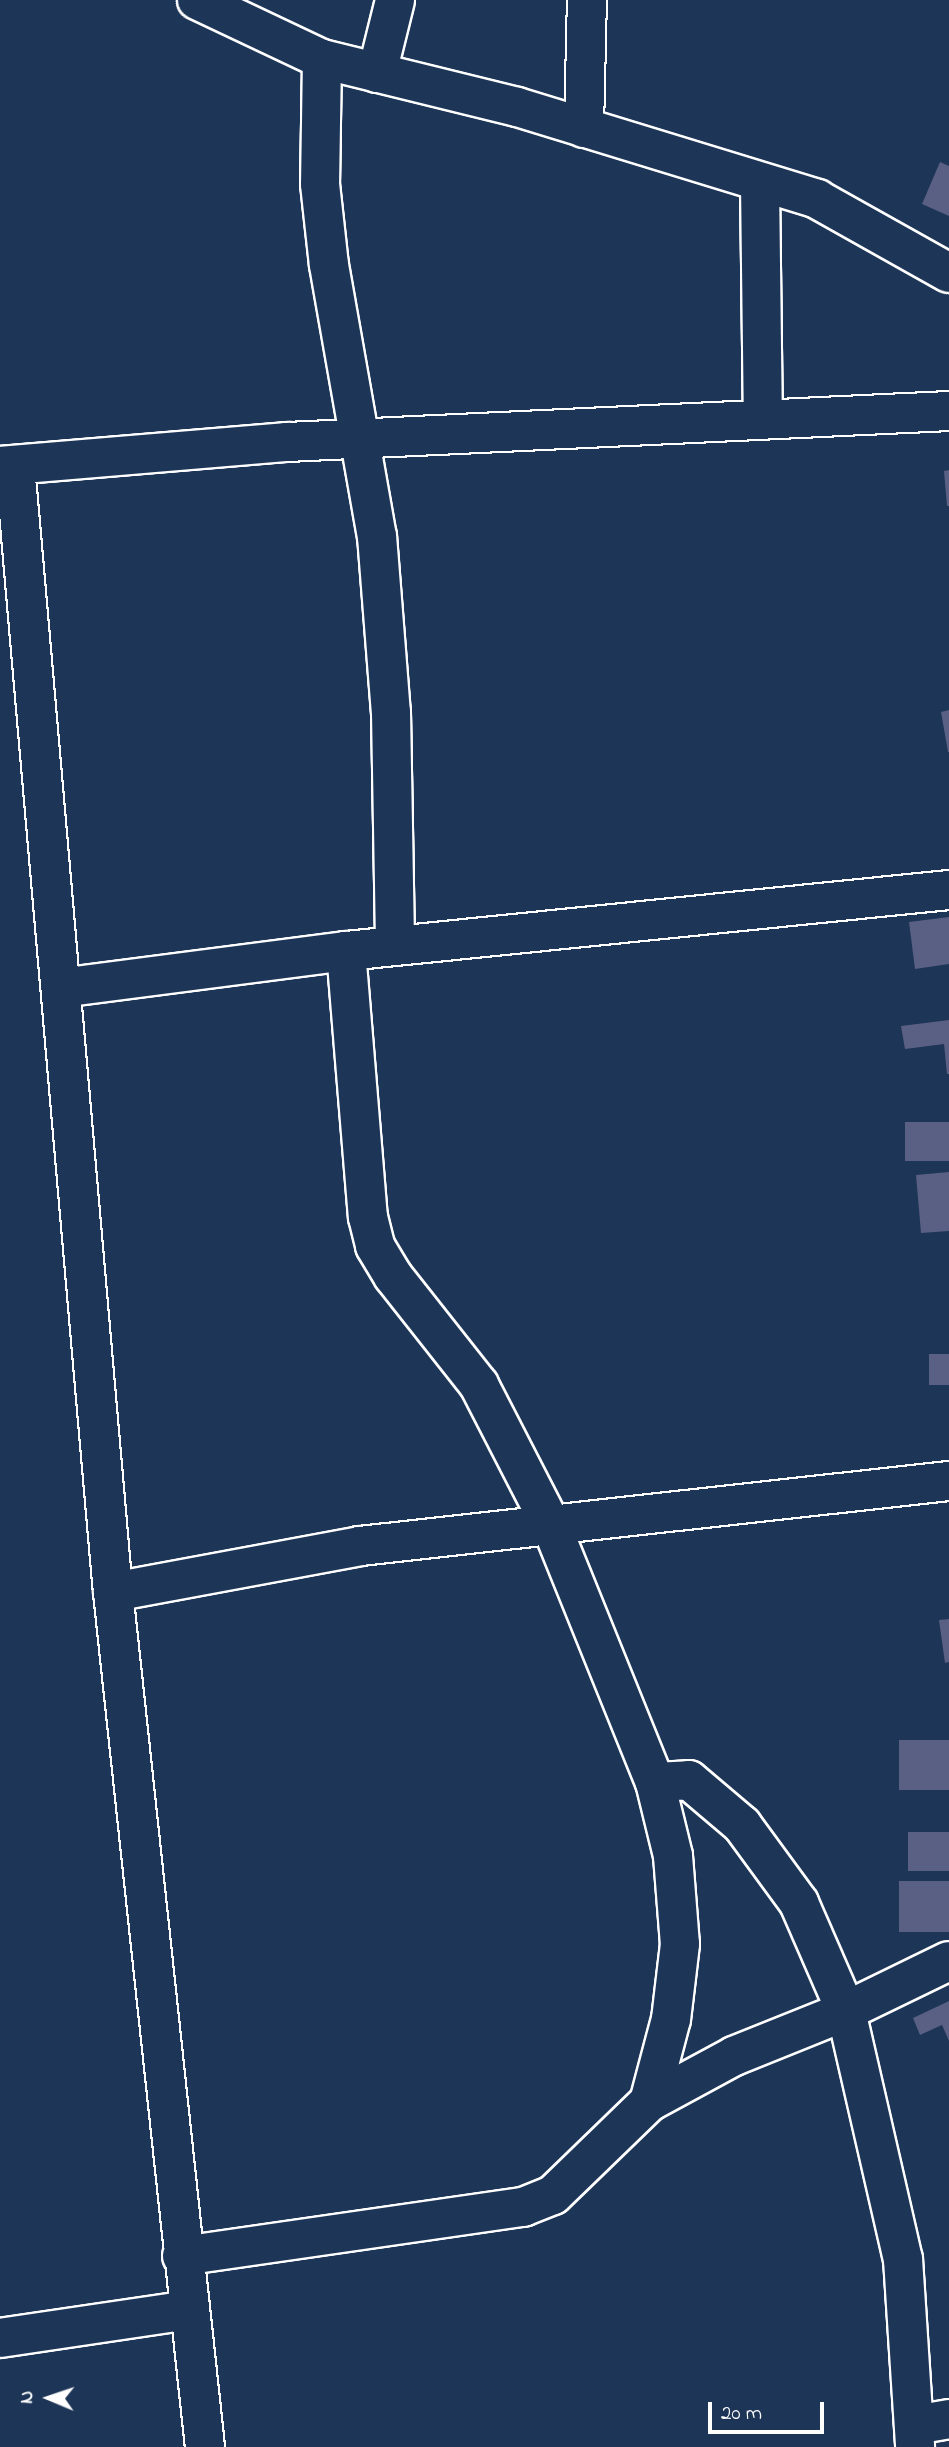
<!DOCTYPE html>
<html>
<head>
<meta charset="utf-8">
<style>
  body { margin:0 }
  #map { position:relative; width:949px; height:2447px; overflow:hidden; background:#1d3557; font-family:"Indie Flower",sans-serif }
  div>[style] { position:absolute }
  .building>* { inset:0; background:#5a5f84; transform-origin:0 0 }
  .roads { filter:drop-shadow(2px 0 #fff) drop-shadow(-2px 0 #fff) drop-shadow(0 2px #fff) drop-shadow(0 -2px #fff) }
  .minor>* { height:38px; margin:-19px; padding:0 19px; transform-origin:19px; border-radius:19px; background:#1d3557 }
  span { translate:-50% -50%; white-space:nowrap; text-align:center; line-height:1.15; -webkit-text-stroke:6px #1d3557; paint-order:stroke }
  .north { position:absolute; left:14px; top:2363px; width:70px; height:70px; -webkit-text-stroke:5px #1d3557; paint-order:stroke; rotate:272deg; font-size:19px; font-weight:700; line-height:28px; text-align:center; color:#fff }
  .north::after { content:''; display:block; margin:auto; width:24px; height:32px; background:#fff; clip-path:polygon(50% 0,100% 100%,50% 72%,0 100%) }
  .scale { position:absolute; left:708px; top:2402px; width:116px; height:32px; box-sizing:border-box; border:4px solid #fff; border-top:0; padding-left:9px; font-size:21px; line-height:24px; white-space:nowrap; color:#fff; -webkit-text-stroke:5px #1d3557; paint-order:stroke }
</style>
</head>
<body>
<div id="map">
  <div class="building">
    <i style="clip-path:polygon(940px 162px,949px 166px,949px 216px,922px 204px)"></i>
    <i style="clip-path:polygon(949px 470px,949px 506px,947px 506px,944px 471px)"></i>
    <i style="clip-path:polygon(949px 710px,949px 752px,948px 752px,941px 712px)"></i>
    <i style="clip-path:polygon(949px 917px,949px 964px,915px 969px,909px 922px)"></i>
    <i style="clip-path:polygon(949px 1020px,949px 1074px,947px 1074px,944px 1044px,905px 1049px,901px 1026px)"></i>
    <i style="left:949px;top:1122px;width:39px;height:44px;rotate:90deg"></i>
    <i style="clip-path:polygon(949px 1172px,949px 1231px,921px 1233px,916px 1175px)"></i>
    <i style="left:929px;top:1354px;width:20px;height:31px"></i>
    <i style="clip-path:polygon(949px 1619px,949px 1662px,945px 1663px,939px 1620px)"></i>
    <i style="left:899px;top:1740px;width:50px;height:50px"></i>
    <i style="left:949px;top:1832px;width:39px;height:41px;rotate:90deg"></i>
    <i style="left:899px;top:1881px;width:50px;height:51px"></i>
    <i style="clip-path:polygon(949px 2001px,949px 2041px,942px 2025px,920px 2035px,913px 2018px)"></i>
  </div>
  <div class="roads">
    <div class="minor">
      <i style="left:197px;top:0;width:138px;rotate:25.3deg"></i>
      <i style="left:322px;top:59px;width:201px;rotate:13.8deg"></i>
      <i style="left:517px;top:107px;width:314px;rotate:17deg"></i>
      <i style="left:817px;top:199px;width:151px;rotate:29.3deg"></i>
      <i style="left:322px;top:59px;width:125px;rotate:90.9deg"></i>
      <i style="left:320px;top:184px;width:81px;rotate:83.7deg"></i>
      <i style="left:329px;top:265px;width:275px;rotate:80deg"></i>
      <i style="left:377px;top:536px;width:177px;rotate:85.5deg"></i>
      <i style="left:391px;top:712px;width:234px;rotate:89deg"></i>
      <i style="left:377px;top:73px;width:75px;rotate:-76.1deg"></i>
      <i style="left:584px;top:128px;width:128px;rotate:-88.7deg"></i>
      <i style="left:760px;top:183px;width:235px;rotate:89.3deg"></i>
      <i style="left:0;top:466px;width:288px;rotate:-4.8deg"></i>
      <i style="left:287px;top:442px;width:663px;rotate:-2.68deg"></i>
      <i style="left:15px;top:466px;width:1130px;rotate:85.03deg"></i>
      <i style="left:113px;top:1592px;width:860px;rotate:83.86deg"></i>
      <i style="left:346px;top:951px;width:267px;rotate:85.3deg"></i>
      <i style="left:368px;top:1217px;width:30px;rotate:76deg"></i>
      <i style="left:375px;top:1246px;width:35px;rotate:59deg"></i>
      <i style="left:393px;top:1276px;width:139px;rotate:51.7deg"></i>
      <i style="left:479px;top:1385px;width:157px;rotate:62.8deg"></i>
      <i style="left:551px;top:1525px;width:277px;rotate:68deg"></i>
      <i style="left:655px;top:1782px;width:76px;rotate:76.3deg"></i>
      <i style="left:673px;top:1856px;width:88px;rotate:85.5deg"></i>
      <i style="left:680px;top:1944px;width:76px;rotate:96.8deg"></i>
      <i style="left:671px;top:2019px;width:86px;rotate:104.8deg"></i>
      <i style="left:61px;top:988px;width:287px;rotate:-7.4deg"></i>
      <i style="left:346px;top:951px;width:606px;rotate:-5.78deg"></i>
      <i style="left:113px;top:1592px;width:251px;rotate:-10.5deg"></i>
      <i style="left:360px;top:1546px;width:593px;rotate:-6.3deg"></i>
      <i style="left:655px;top:1782px;width:34px;rotate:-3deg"></i>
      <i style="left:689px;top:1780px;width:70px;rotate:40.3deg"></i>
      <i style="left:742px;top:1825px;width:97px;rotate:53.8deg"></i>
      <i style="left:799px;top:1903px;width:118px;rotate:66.5deg"></i>
      <i style="left:846px;top:2011px;width:254px;rotate:77.1deg"></i>
      <i style="left:903px;top:2259px;width:188px;rotate:86.3deg"></i>
      <i style="left:182px;top:2256px;width:345px;rotate:-8.2deg"></i>
      <i style="left:523px;top:2207px;width:32px;rotate:-22deg"></i>
      <i style="left:553px;top:2195px;width:134px;rotate:-44.1deg"></i>
      <i style="left:649px;top:2102px;width:97px;rotate:-28.4deg"></i>
      <i style="left:734px;top:2056px;width:121px;rotate:-21.9deg"></i>
      <i style="left:846px;top:2011px;width:114px;rotate:-25.9deg"></i>
      <i style="left:0;top:2338px;width:191px;rotate:-8.4deg"></i>
      <i style="left:915px;top:2425px;width:35px;rotate:-10deg"></i>
    </div>
  </div>
  <div class="north">N</div>
  <div class="scale">20 m</div>
</div>
</body>
</html>
